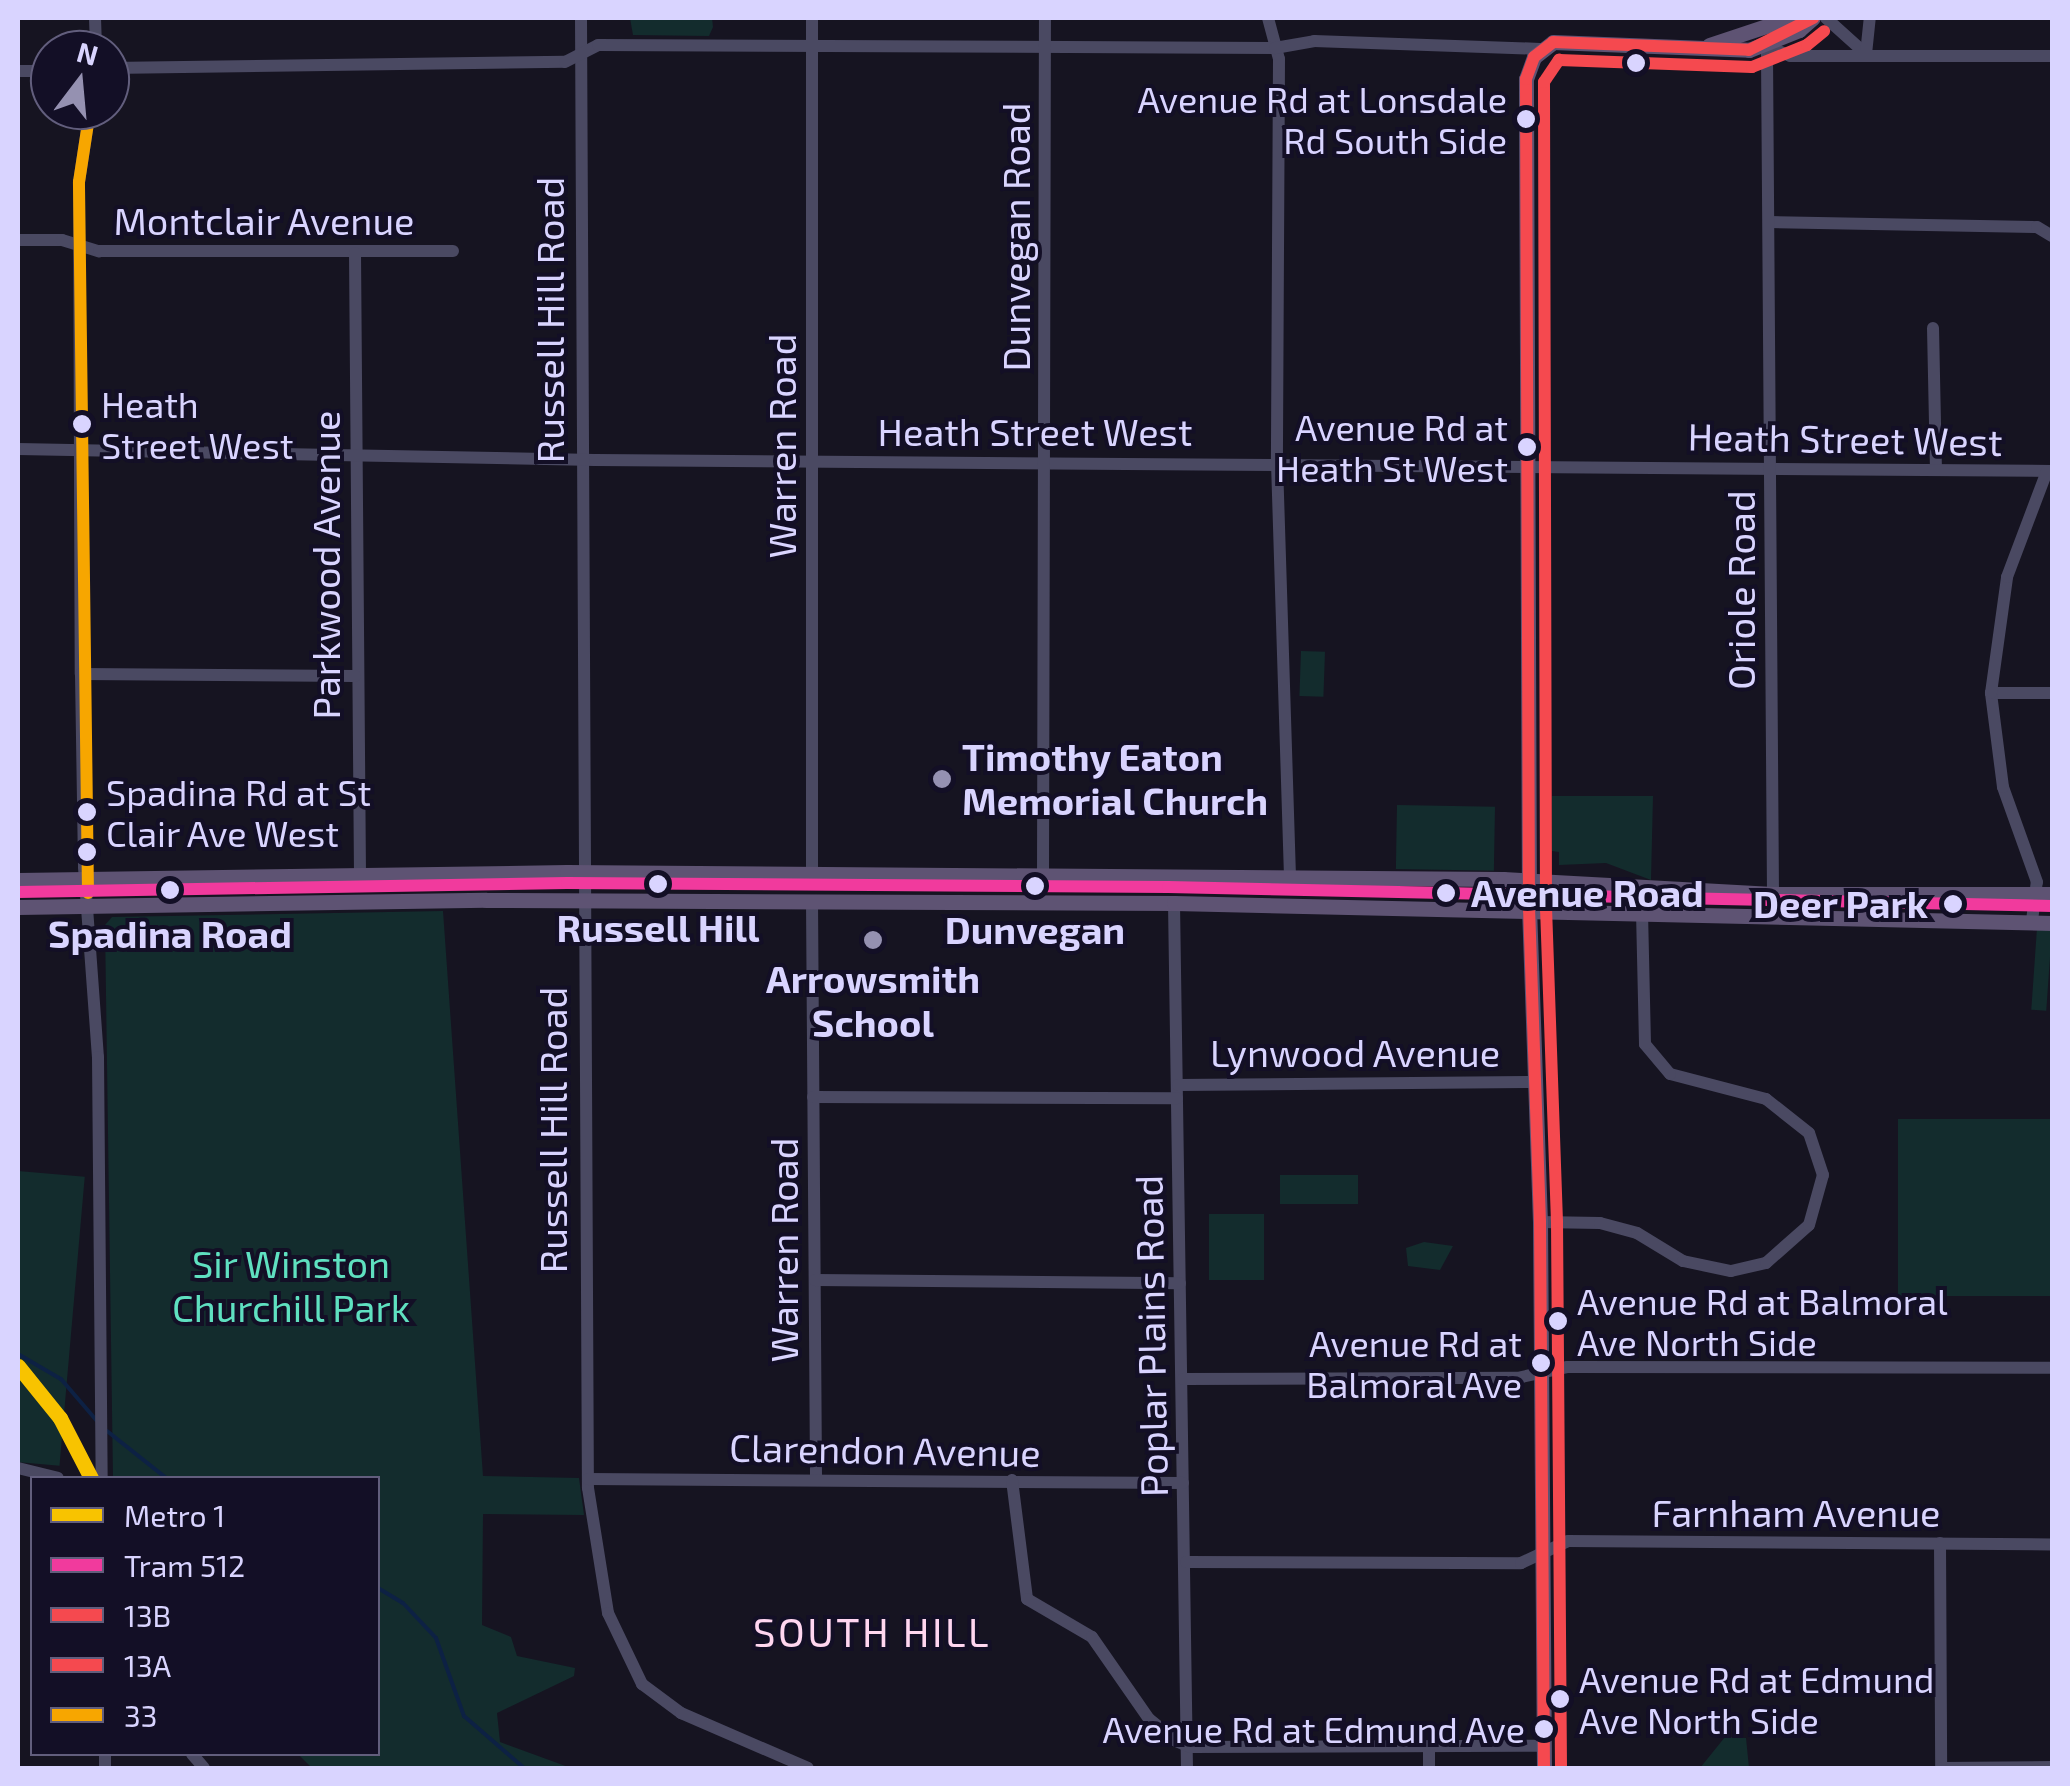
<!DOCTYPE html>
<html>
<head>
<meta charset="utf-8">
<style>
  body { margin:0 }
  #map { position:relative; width:2070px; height:1786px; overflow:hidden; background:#161421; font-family:"Exo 2",sans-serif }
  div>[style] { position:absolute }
  .green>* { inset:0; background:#132c2d; transform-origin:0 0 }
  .stream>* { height:4px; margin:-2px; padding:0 2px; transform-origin:2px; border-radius:2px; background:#0d2144 }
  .minor>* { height:12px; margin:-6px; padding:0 6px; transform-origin:6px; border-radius:6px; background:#4a4962 }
  .major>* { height:15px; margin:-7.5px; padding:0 7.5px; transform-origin:7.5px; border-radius:7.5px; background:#5e5373 }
  .bus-1>* { height:12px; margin:-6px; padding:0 6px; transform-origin:6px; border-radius:6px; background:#f5494f }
  .bus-2>* { height:12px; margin:-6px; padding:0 6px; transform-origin:6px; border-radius:6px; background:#f5494f }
  .bus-3>* { height:12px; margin:-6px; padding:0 6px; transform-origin:6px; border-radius:6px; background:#f7a600 }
  .tram-1>* { height:12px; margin:-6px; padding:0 6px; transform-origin:6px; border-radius:6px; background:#f13a9d }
  .metro-1>* { height:15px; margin:-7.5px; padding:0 7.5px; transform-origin:7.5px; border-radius:7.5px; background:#f8c300 }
  .dots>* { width:28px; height:28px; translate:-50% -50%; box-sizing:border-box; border:5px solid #130f26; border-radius:50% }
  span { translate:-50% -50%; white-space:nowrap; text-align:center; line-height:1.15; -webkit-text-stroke:8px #130f26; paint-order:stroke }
  .bus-label { font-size:36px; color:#d9d4ff }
  .right { translate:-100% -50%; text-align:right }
  .left { translate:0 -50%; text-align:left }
  .street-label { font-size:38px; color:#d9d4ff }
  .poi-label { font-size:38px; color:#d9d4ff; font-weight:700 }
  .stop-label { font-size:38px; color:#d9d4ff; font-weight:700 }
  .park-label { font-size:38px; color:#5fe0c0 }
  .neighbourhood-label { font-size:40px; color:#ffd6f0; letter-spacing:2.5px }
  .frame { position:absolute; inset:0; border:20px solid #d9d4ff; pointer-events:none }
  .legend { position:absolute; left:30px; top:1476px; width:350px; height:280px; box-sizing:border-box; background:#130f26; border:2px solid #625e7d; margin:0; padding:12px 18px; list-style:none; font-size:30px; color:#d9d4ff }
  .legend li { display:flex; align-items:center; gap:20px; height:50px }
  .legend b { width:50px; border:2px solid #625e7d }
  .north { position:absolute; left:30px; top:30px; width:100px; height:100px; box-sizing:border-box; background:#130f26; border:2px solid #625e7d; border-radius:50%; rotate:16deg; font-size:28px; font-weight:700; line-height:40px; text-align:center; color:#d9d4ff }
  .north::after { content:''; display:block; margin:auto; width:35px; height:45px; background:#9591b1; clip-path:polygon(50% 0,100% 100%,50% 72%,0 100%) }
</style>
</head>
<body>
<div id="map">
  <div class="green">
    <i style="clip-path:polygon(630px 18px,712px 18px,713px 27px,709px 36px,633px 35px)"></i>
    <i style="left:1301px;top:651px;width:24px;height:45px;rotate:2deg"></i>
    <i style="clip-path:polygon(1552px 796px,1653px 796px,1651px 880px,1606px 863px,1559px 865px,1559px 852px,1552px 851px)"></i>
    <i style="left:1397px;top:805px;width:98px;height:64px;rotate:1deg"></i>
    <i style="clip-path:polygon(443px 911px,483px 1476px,579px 1478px,584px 1515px,483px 1514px,482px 1625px,511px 1637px,517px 1656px,575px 1668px,574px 1676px,497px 1713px,500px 1742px,571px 1768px,312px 1768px,298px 1754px,378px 1754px,378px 1478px,113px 1478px,105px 925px,112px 917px)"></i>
    <i style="left:2037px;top:928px;width:15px;height:82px;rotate:4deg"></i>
    <i style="left:1898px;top:1119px;width:154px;height:177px"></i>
    <i style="left:18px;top:1171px;width:67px;height:290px;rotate:5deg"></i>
    <i style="left:1280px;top:1175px;width:78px;height:29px"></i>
    <i style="left:1209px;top:1214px;width:55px;height:66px"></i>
    <i style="clip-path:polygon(1424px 1242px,1453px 1246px,1440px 1270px,1408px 1266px,1406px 1248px)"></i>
    <i style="clip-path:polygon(1725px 1737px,1746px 1738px,1749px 1768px,1700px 1768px)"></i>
  </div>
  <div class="stream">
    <i style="left:18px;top:1354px;width:50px;rotate:30.2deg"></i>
    <i style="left:61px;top:1379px;width:55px;rotate:49.4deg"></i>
    <i style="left:107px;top:1431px;width:75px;rotate:38.5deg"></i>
    <i style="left:378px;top:1588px;width:29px;rotate:31deg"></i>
    <i style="left:403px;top:1603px;width:48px;rotate:46.7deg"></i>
    <i style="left:436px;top:1638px;width:83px;rotate:70.3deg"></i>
    <i style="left:464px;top:1716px;width:79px;rotate:40.9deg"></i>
  </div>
  <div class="minor">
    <i style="left:95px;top:18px;width:32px;rotate:88deg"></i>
    <i style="left:581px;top:18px;width:1470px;rotate:89.73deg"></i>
    <i style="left:588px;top:1488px;width:127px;rotate:80.9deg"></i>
    <i style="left:608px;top:1613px;width:79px;rotate:64.4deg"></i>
    <i style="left:642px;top:1684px;width:49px;rotate:36.6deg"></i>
    <i style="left:681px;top:1713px;width:138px;rotate:23.4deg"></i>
    <i style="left:1268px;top:18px;width:42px;rotate:75deg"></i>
    <i style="left:1279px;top:59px;width:404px;rotate:90.3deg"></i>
    <i style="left:1277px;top:463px;width:414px;rotate:88.2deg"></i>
    <i style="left:1826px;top:18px;width:54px;rotate:42deg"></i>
    <i style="left:1866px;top:54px;width:36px;rotate:-84deg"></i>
    <i style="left:110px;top:68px;width:455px;rotate:-0.8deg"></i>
    <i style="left:565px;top:62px;width:37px;rotate:-27deg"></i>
    <i style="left:598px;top:45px;width:677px;rotate:0.25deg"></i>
    <i style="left:1275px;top:48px;width:40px;rotate:-10deg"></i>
    <i style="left:1314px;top:41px;width:226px;rotate:2deg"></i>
    <i style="left:18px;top:71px;width:32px"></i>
    <i style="left:90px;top:110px;width:73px;rotate:98.7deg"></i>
    <i style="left:79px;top:182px;width:492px;rotate:89.8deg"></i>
    <i style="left:81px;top:674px;width:193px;rotate:89.1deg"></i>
    <i style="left:84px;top:867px;width:191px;rotate:85.8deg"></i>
    <i style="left:98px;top:1057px;width:421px;rotate:89.5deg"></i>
    <i style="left:1770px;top:222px;width:267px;rotate:1.1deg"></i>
    <i style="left:2037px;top:227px;width:17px;rotate:31deg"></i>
    <i style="left:18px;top:240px;width:44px"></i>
    <i style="left:62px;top:240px;width:39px;rotate:17deg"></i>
    <i style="left:99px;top:251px;width:354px"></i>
    <i style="left:355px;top:253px;width:624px;rotate:89.54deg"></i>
    <i style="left:1933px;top:328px;width:142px;rotate:88.8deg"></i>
    <i style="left:18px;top:449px;width:577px;rotate:1.09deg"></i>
    <i style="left:595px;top:460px;width:1457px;rotate:0.43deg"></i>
    <i style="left:81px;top:674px;width:274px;rotate:0.4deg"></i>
    <i style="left:1991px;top:693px;width:61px"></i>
    <i style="left:812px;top:875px;width:857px;rotate:-90deg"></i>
    <i style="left:1043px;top:877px;width:859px;rotate:-89.87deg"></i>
    <i style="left:1773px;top:894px;width:848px;rotate:-90.41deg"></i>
    <i style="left:1767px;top:46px;width:25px;rotate:23deg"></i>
    <i style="left:1790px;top:56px;width:262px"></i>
    <i style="left:812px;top:901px;width:578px;rotate:89.6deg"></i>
    <i style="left:1174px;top:903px;width:865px;rotate:89.14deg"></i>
    <i style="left:2032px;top:921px;width:39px;rotate:-83deg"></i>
    <i style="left:2037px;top:882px;width:101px;rotate:-109.7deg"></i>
    <i style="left:2003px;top:787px;width:95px;rotate:-97.3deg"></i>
    <i style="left:1991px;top:693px;width:117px;rotate:-82.1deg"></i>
    <i style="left:2007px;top:577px;width:113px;rotate:-69.3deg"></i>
    <i style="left:1178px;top:1085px;width:355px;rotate:-0.5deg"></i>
    <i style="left:813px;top:1097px;width:364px;rotate:0.2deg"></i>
    <i style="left:1540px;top:1222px;width:60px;rotate:1deg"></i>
    <i style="left:1600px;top:1223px;width:38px;rotate:15deg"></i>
    <i style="left:1637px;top:1233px;width:54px;rotate:31.3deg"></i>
    <i style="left:1683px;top:1261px;width:49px;rotate:11.8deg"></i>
    <i style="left:1731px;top:1271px;width:36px;rotate:-13deg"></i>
    <i style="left:1766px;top:1263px;width:57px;rotate:-41.5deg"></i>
    <i style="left:1809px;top:1225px;width:52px;rotate:-74.4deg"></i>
    <i style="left:1823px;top:1175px;width:44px;rotate:-108.4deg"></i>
    <i style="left:1809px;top:1133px;width:55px;rotate:-141.7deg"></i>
    <i style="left:1766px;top:1099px;width:99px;rotate:-165.4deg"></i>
    <i style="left:1670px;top:1074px;width:39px;rotate:-130deg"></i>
    <i style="left:1645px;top:1044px;width:128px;rotate:-91.3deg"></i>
    <i style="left:815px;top:1280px;width:365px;rotate:0.5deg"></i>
    <i style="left:1183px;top:1379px;width:334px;rotate:-0.2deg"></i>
    <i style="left:1517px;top:1378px;width:51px;rotate:-12.4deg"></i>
    <i style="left:1567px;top:1367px;width:485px;rotate:0.1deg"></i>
    <i style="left:18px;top:1468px;width:41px;rotate:14deg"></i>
    <i style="left:588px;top:1479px;width:595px;rotate:0.39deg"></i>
    <i style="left:1012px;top:1480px;width:120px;rotate:82.8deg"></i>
    <i style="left:1027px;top:1599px;width:75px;rotate:30.3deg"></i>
    <i style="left:1092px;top:1637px;width:100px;rotate:55.2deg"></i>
    <i style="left:1149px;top:1719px;width:35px;rotate:39deg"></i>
    <i style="left:1176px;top:1741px;width:15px;rotate:23deg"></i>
    <i style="left:1190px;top:1747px;width:354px;rotate:-0.2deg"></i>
    <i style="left:1940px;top:1543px;width:225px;rotate:89.7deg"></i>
    <i style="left:1186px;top:1562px;width:335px;rotate:0.2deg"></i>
    <i style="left:1521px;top:1563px;width:52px;rotate:-25.1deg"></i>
    <i style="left:1568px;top:1541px;width:484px;rotate:0.4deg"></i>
    <i style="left:1429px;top:1747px;width:21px;rotate:90deg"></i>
    <i style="left:105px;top:1754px;width:14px;rotate:90deg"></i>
    <i style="left:192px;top:1754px;width:18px;rotate:49deg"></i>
    <i style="left:1942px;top:1768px;width:110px;rotate:-0.5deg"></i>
  </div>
  <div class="major">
    <i style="left:1709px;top:45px;width:85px;rotate:-18.4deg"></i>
    <i style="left:18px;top:880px;width:549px;rotate:-0.83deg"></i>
    <i style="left:567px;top:872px;width:936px;rotate:0.43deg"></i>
    <i style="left:1503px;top:879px;width:270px;rotate:3.2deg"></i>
    <i style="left:1773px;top:894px;width:279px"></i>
    <i style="left:18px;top:907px;width:468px;rotate:-0.9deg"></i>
    <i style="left:486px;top:900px;width:688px;rotate:0.25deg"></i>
    <i style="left:1174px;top:903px;width:878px;rotate:1.3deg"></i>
    <i style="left:1544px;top:1768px;width:546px;rotate:-90.42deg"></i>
    <i style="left:1540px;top:1222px;width:312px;rotate:-92deg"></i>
    <i style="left:1529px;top:910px;width:831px;rotate:-90.21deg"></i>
    <i style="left:1526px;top:79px;width:23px;rotate:-70deg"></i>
    <i style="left:1534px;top:57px;width:24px;rotate:-38deg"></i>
    <i style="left:1553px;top:42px;width:196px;rotate:2.3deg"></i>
    <i style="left:1749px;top:50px;width:54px;rotate:-21.8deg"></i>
    <i style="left:1799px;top:30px;width:18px;rotate:-41deg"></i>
  </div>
  <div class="bus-1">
    <i style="left:1544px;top:1768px;width:546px;rotate:-90.42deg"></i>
    <i style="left:1540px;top:1222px;width:312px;rotate:-92deg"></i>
    <i style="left:1529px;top:910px;width:831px;rotate:-90.21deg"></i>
    <i style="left:1526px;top:79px;width:23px;rotate:-70deg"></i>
    <i style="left:1534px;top:57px;width:24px;rotate:-38deg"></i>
    <i style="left:1553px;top:42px;width:196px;rotate:2.3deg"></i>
    <i style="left:1749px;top:50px;width:72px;rotate:-26.6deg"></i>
  </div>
  <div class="bus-2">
    <i style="left:1561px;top:1768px;width:546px;rotate:-90.42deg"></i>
    <i style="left:1557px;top:1222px;width:312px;rotate:-92deg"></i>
    <i style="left:1546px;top:910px;width:828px;rotate:-90.14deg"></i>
    <i style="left:1544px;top:82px;width:27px;rotate:-56deg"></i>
    <i style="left:1559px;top:60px;width:193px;rotate:2.1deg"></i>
    <i style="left:1752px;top:67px;width:59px;rotate:-21.8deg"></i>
    <i style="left:1807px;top:45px;width:22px;rotate:-39deg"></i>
  </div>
  <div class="bus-3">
    <i style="left:88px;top:893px;width:711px;rotate:-90.73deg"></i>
    <i style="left:79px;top:182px;width:73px;rotate:-81.3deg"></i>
  </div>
  <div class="tram-1">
    <i style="left:18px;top:892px;width:549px;rotate:-0.94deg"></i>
    <i style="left:567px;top:883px;width:601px;rotate:0.38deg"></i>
    <i style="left:1168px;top:887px;width:884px;rotate:1.23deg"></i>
  </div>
  <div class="metro-1">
    <i style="left:18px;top:1366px;width:67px;rotate:51.1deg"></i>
    <i style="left:60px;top:1418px;width:68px;rotate:62.7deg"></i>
  </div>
  <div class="dots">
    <i style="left:1636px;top:63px;background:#d9d4ff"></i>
    <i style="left:1526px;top:119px;background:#d9d4ff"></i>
    <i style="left:82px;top:424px;background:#d9d4ff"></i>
    <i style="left:1527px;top:447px;background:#d9d4ff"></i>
    <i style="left:942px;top:779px;background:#9591b1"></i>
    <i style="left:87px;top:812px;background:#d9d4ff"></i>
    <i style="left:87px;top:852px;background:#d9d4ff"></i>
    <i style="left:658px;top:884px;background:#d9d4ff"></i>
    <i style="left:1035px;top:886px;background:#d9d4ff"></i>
    <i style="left:170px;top:890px;background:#d9d4ff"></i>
    <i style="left:1446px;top:893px;background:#d9d4ff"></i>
    <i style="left:1953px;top:904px;background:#d9d4ff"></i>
    <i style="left:873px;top:940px;background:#9591b1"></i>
    <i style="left:1558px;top:1321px;background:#d9d4ff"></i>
    <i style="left:1541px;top:1363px;background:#d9d4ff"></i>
    <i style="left:1560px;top:1699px;background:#d9d4ff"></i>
    <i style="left:1544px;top:1729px;background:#d9d4ff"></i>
  </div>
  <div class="bus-label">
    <span class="right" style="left:1507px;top:119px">Avenue Rd at Lonsdale<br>Rd South Side</span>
    <span class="left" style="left:101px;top:424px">Heath<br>Street West</span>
    <span class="right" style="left:1508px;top:447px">Avenue Rd at<br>Heath St West</span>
    <span class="left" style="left:106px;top:812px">Spadina Rd at St<br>Clair Ave West</span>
    <span class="left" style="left:1577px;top:1321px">Avenue Rd at Balmoral<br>Ave North Side</span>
    <span class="right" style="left:1522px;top:1363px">Avenue Rd at<br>Balmoral Ave</span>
    <span class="left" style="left:1579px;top:1699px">Avenue Rd at Edmund<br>Ave North Side</span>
    <span class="right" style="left:1525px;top:1729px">Avenue Rd at Edmund Ave</span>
  </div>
  <div class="street-label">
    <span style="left:264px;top:221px">Montclair Avenue</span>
    <span style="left:1016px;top:237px;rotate:-90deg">Dunvegan Road</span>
    <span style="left:550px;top:320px;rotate:-90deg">Russell Hill Road</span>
    <span style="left:1035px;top:432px">Heath Street West</span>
    <span style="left:1845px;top:439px;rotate:1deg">Heath Street West</span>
    <span style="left:782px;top:446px;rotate:-90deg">Warren Road</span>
    <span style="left:326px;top:565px;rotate:-90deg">Parkwood Avenue</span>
    <span style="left:1741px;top:590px;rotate:-90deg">Oriole Road</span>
    <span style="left:1355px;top:1053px">Lynwood Avenue</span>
    <span style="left:553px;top:1130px;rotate:-90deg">Russell Hill Road</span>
    <span style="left:784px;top:1250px;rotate:-90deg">Warren Road</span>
    <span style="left:1151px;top:1336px;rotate:-91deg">Poplar Plains Road</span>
    <span style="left:885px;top:1450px;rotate:1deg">Clarendon Avenue</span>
    <span style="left:1796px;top:1513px">Farnham Avenue</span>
  </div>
  <div class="poi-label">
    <span class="left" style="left:962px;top:779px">Timothy Eaton<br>Memorial Church</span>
    <span style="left:873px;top:1001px">Arrowsmith<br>School</span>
  </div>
  <div class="stop-label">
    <span class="left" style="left:1471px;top:893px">Avenue Road</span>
    <span class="right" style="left:1928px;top:904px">Deer Park</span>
    <span style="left:658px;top:928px">Russell Hill</span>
    <span style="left:1035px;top:930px">Dunvegan</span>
    <span style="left:170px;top:934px">Spadina Road</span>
  </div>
  <div class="park-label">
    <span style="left:291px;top:1286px">Sir Winston<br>Churchill Park</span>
  </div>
  <div class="neighbourhood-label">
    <span style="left:872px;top:1631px">SOUTH HILL</span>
  </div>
  <div class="frame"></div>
  <ul class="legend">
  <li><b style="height:12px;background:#f8c300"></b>Metro 1</li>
  <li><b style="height:12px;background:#f13a9d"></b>Tram 512</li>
  <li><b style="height:12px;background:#f5494f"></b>13B</li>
  <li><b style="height:12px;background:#f5494f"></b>13A</li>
  <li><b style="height:12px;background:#f7a600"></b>33</li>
  </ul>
  <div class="north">N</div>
</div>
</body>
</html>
